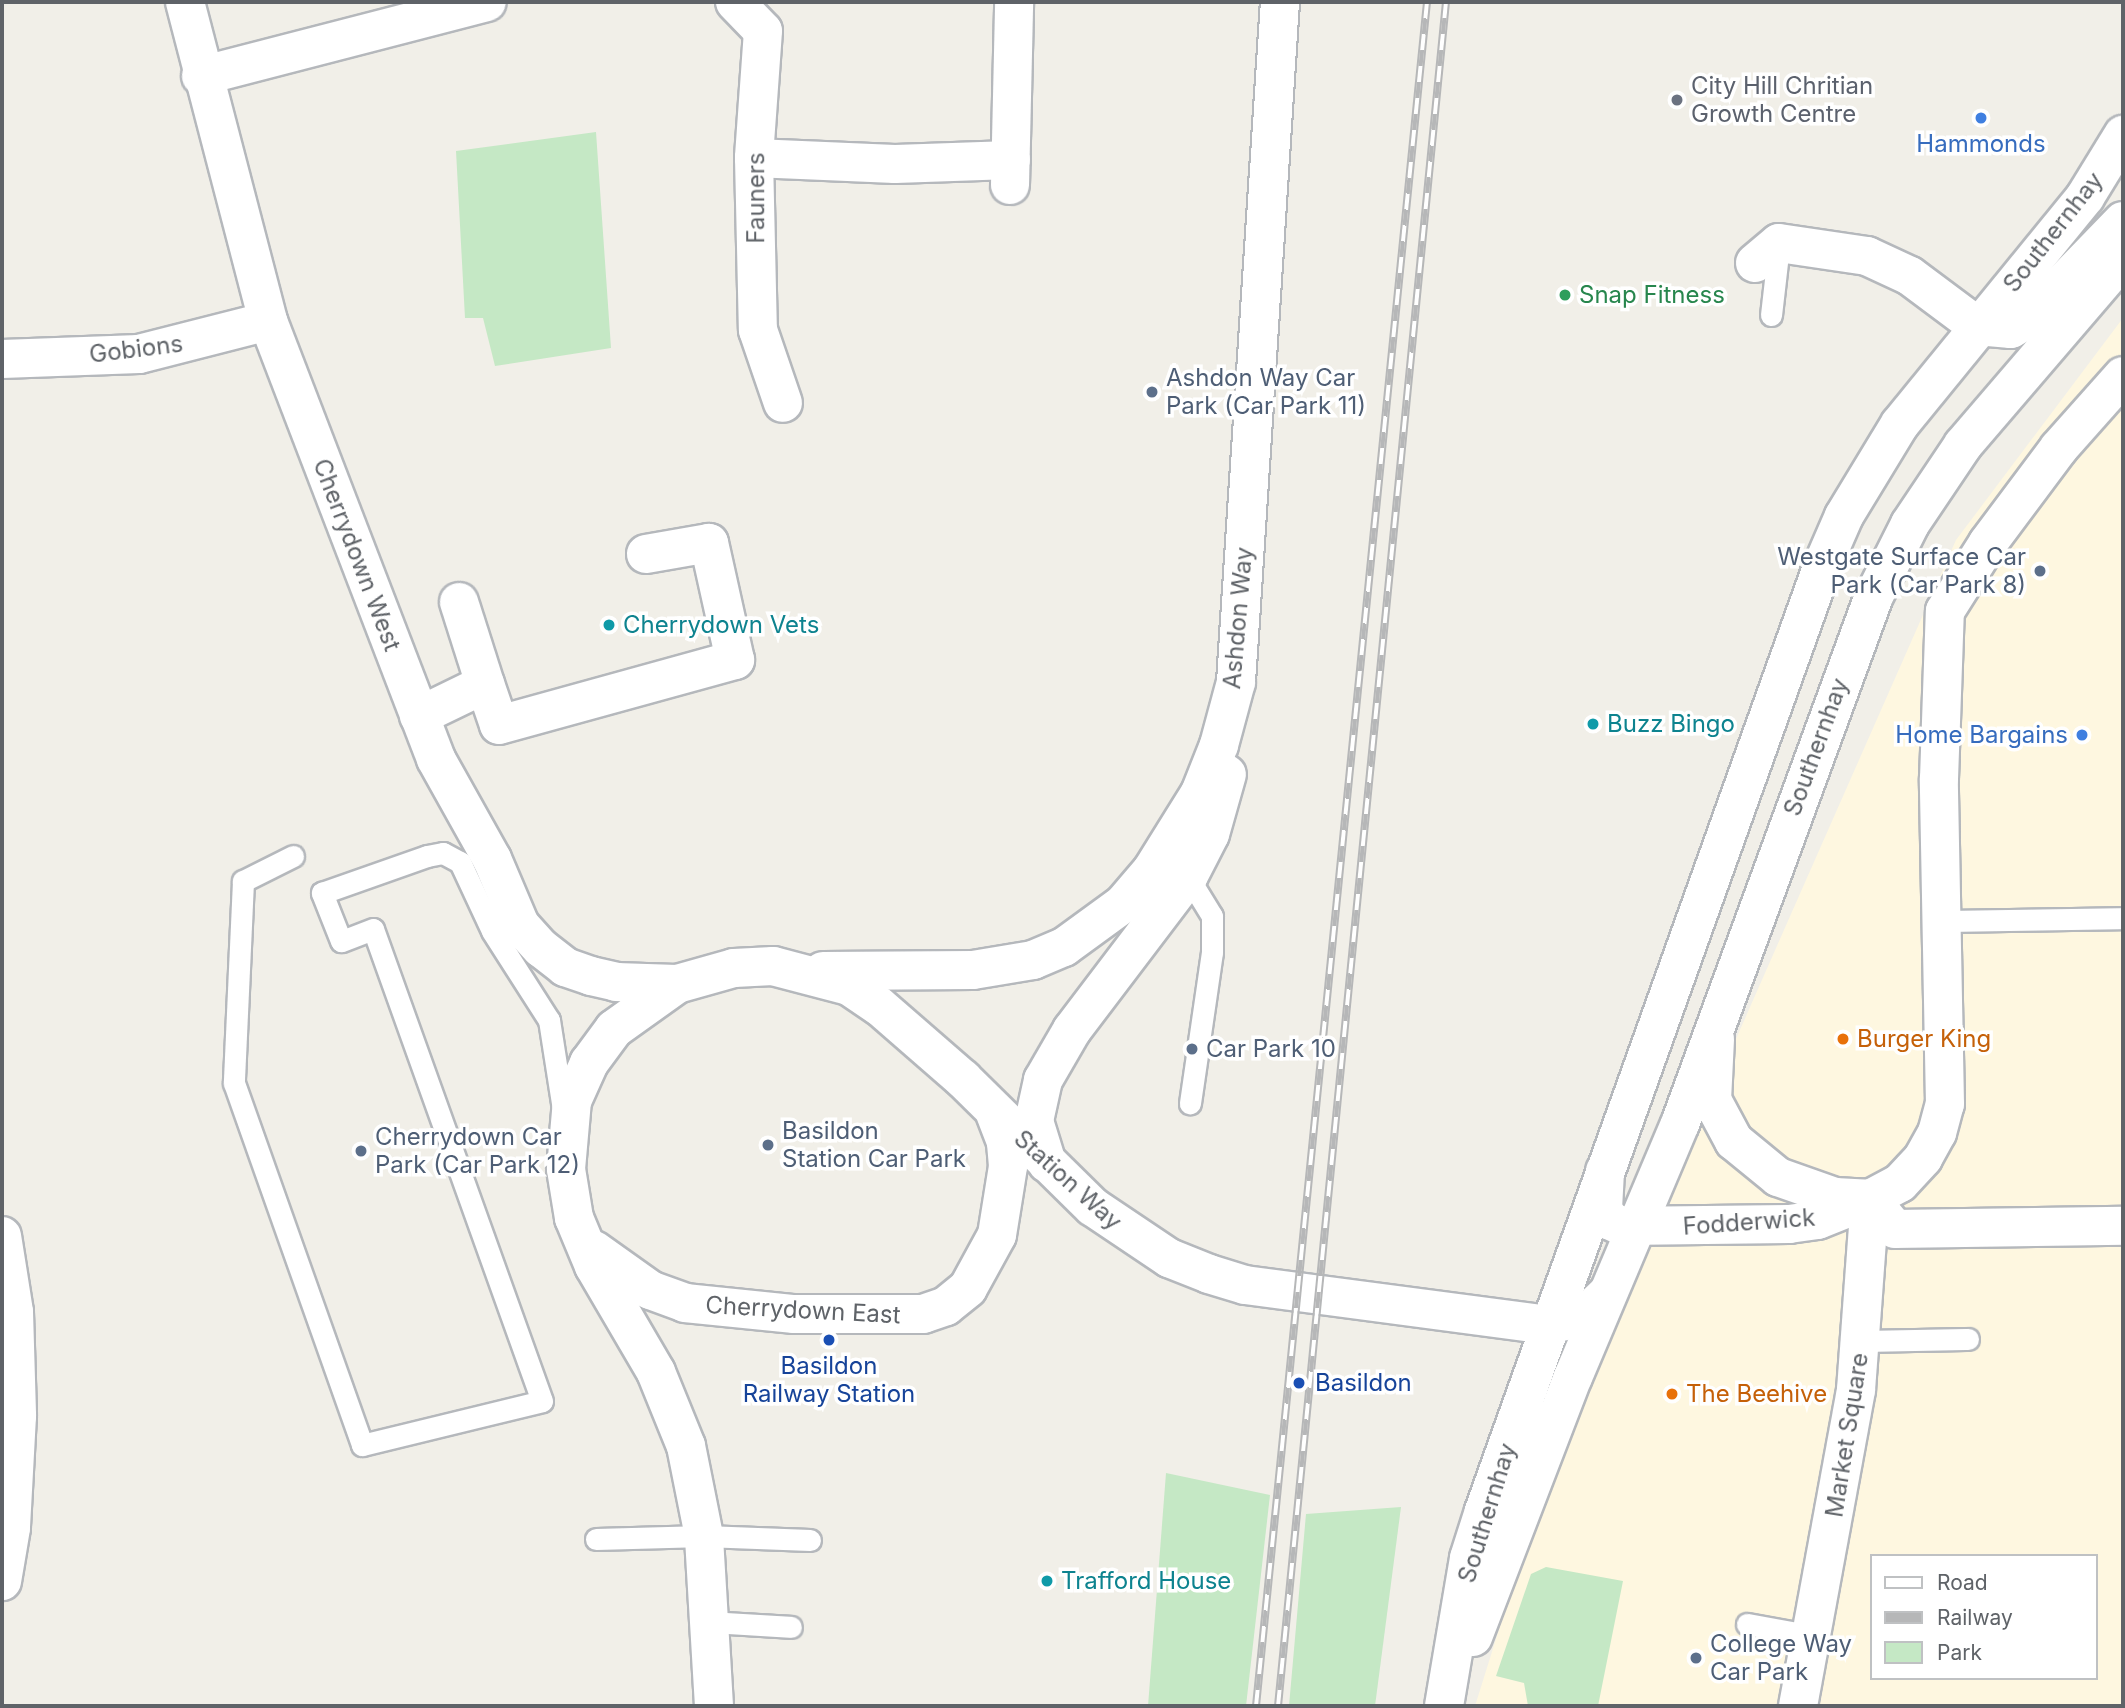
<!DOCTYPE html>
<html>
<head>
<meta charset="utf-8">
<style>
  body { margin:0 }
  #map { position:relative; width:2125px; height:1708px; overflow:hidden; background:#f1efe8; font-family:Inter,sans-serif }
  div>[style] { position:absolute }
  .commercial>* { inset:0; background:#fef7e0 }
  .green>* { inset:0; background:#c5e8c5 }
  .roads { filter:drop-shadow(2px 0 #b5b8bc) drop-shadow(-2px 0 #b5b8bc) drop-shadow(0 2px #b5b8bc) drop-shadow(0 -2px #b5b8bc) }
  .lane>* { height:21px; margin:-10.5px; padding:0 10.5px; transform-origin:10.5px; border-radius:10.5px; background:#fff }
  .street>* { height:38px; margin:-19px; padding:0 19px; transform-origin:19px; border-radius:19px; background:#fff }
  .secondary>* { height:38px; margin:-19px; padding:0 19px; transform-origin:19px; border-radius:19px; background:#fff }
  .rail>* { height:8px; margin-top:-4px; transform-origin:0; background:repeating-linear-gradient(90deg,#fff 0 16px,#b6b7b8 0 32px); box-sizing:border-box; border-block:2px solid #b6b7b8 }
  .dots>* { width:19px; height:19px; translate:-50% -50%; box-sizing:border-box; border:4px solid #fff; border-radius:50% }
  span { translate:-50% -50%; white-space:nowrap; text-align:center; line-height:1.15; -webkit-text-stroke:7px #fff; paint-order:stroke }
  .worship-label { font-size:24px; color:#5b616d }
  .left { translate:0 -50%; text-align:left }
  .shop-label { font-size:24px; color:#366cbe }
  .right { translate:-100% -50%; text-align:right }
  .street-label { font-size:24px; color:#5f6368 }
  .leisure-label { font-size:24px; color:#27864d }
  .service-label { font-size:24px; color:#4e5e75 }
  .culture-label { font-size:24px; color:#0d838f }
  .food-label { font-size:24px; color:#c56008 }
  .transit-label { font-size:24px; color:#164399 }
  .frame { position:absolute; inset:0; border:4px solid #5f6368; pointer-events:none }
  .legend { position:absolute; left:1870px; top:1554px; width:228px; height:126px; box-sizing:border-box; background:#fff; border:2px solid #bfc1c3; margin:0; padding:9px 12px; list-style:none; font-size:21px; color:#5f6368 }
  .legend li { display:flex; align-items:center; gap:14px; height:35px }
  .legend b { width:35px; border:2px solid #bfc1c3 }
</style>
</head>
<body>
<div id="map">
  <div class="commercial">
    <i style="clip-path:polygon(evenodd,2123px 318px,2123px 1706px,1475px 1706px,1556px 1447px,1956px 540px,2123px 318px,1871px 1556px,2095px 1556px,2095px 1678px,1871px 1678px,1871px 1556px)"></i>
  </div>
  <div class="green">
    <i style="clip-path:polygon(596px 132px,611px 348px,495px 366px,483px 318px,465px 318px,456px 151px)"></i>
    <i style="clip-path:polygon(1166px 1473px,1270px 1495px,1246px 1706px,1148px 1706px)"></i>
    <i style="clip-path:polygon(1401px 1507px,1375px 1706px,1289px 1706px,1306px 1514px)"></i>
    <i style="clip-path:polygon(1546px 1567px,1623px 1581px,1598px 1706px,1528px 1706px,1524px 1683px,1496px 1676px,1531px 1574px)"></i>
  </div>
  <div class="roads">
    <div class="lane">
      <i style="left:1771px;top:315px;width:70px;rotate:-83.5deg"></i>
      <i style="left:293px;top:856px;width:56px;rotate:153.4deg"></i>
      <i style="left:243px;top:881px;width:202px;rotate:92.6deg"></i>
      <i style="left:234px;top:1083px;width:384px;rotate:70.5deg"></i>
      <i style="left:362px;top:1445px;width:185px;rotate:-13.7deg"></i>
      <i style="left:542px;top:1401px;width:501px;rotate:-109.7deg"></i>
      <i style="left:373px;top:929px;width:34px;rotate:159deg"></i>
      <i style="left:341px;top:941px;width:52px;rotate:-111.6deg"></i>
      <i style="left:322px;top:893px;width:111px;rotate:-19.4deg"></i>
      <i style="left:427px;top:856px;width:16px;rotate:-11deg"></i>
      <i style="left:443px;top:853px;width:19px;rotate:28deg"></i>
      <i style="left:460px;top:862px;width:76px;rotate:65.1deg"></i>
      <i style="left:492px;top:931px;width:106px;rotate:57.4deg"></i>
      <i style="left:549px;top:1020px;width:90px;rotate:81.1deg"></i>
      <i style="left:1188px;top:877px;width:46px;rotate:58.4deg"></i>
      <i style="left:1212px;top:916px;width:36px;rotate:90deg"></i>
      <i style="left:1212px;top:952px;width:153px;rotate:98.3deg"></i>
      <i style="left:1941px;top:921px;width:182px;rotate:-0.9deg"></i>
      <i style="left:1861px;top:1341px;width:107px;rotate:-1.1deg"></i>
      <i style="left:596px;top:1539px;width:108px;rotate:-1.6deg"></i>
      <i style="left:704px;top:1536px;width:106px;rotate:2.2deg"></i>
      <i style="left:710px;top:1622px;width:81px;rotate:3.5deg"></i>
      <i style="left:1747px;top:1624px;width:67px;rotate:10.3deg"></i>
    </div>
    <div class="street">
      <i style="left:185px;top:2px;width:330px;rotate:75.4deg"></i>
      <i style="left:268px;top:321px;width:469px;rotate:69deg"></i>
      <i style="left:436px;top:759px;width:115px;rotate:60.8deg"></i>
      <i style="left:492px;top:859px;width:72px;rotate:67deg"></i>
      <i style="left:520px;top:925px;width:31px;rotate:48deg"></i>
      <i style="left:541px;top:948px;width:31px;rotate:38deg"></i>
      <i style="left:565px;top:967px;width:28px;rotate:19deg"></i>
      <i style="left:591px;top:976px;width:26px;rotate:13deg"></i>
      <i style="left:616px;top:982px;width:61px;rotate:1.9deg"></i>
      <i style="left:735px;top:2px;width:40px;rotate:46deg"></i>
      <i style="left:763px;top:31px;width:127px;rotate:94.1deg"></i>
      <i style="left:754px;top:158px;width:172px;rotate:88.7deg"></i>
      <i style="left:758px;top:330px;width:77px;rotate:71.1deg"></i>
      <i style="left:201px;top:76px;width:295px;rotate:-14.5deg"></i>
      <i style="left:754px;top:158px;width:141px;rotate:2.4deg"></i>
      <i style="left:895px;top:164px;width:116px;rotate:-2deg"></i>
      <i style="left:1010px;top:185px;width:183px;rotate:-88.7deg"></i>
      <i style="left:1755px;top:263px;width:31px;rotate:-40deg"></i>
      <i style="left:1779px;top:243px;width:89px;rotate:8.4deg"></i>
      <i style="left:1867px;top:256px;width:47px;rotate:24.9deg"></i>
      <i style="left:1910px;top:276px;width:84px;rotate:36.7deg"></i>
      <i style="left:2px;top:359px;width:137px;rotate:-2.1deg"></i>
      <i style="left:139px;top:354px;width:133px;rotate:-14.3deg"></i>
      <i style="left:485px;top:684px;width:43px;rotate:71.1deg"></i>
      <i style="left:499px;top:725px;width:245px;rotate:-15.4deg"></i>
      <i style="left:735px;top:660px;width:120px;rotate:-102.5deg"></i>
      <i style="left:709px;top:543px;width:64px;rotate:170.1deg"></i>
      <i style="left:419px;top:716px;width:73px;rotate:-25.9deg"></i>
      <i style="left:485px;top:684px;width:86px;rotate:-107.6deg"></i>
      <i style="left:1715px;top:1039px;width:61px;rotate:92.8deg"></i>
      <i style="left:1712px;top:1100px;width:47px;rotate:61.8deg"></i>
      <i style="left:1734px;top:1141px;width:57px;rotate:39.3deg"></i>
      <i style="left:1778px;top:1177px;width:60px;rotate:19.3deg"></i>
      <i style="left:1835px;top:1197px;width:33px;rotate:3deg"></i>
      <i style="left:1605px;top:1171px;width:38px;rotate:93deg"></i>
      <i style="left:1603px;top:1209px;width:13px;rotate:61deg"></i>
      <i style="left:1609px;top:1220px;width:14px;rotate:25deg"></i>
      <i style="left:1622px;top:1226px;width:167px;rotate:-0.7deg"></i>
      <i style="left:1789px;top:1224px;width:29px;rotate:-8deg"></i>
      <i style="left:1818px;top:1220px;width:56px;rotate:-22deg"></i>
      <i style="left:1870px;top:1199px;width:34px;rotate:-28deg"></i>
      <i style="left:1900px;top:1183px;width:34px;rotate:-47deg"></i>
      <i style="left:1923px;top:1158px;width:29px;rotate:-61deg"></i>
      <i style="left:1937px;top:1133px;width:30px;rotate:-75deg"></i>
      <i style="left:1945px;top:1104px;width:325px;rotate:-91.1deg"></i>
      <i style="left:1939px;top:779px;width:168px;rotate:-88deg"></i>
      <i style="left:1945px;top:611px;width:80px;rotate:-57.7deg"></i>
      <i style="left:1988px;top:543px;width:119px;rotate:-53.2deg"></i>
      <i style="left:2059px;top:448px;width:96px;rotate:-48.4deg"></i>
      <i style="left:1870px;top:1199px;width:39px;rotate:50deg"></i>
      <i style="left:1895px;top:1229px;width:228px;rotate:-0.8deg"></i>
      <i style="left:2px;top:1236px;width:77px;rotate:81deg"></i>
      <i style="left:14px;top:1312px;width:104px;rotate:88.3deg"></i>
      <i style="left:17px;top:1416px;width:112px;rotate:93.1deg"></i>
      <i style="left:11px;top:1528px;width:54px;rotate:99.6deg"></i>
      <i style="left:1798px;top:1706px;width:321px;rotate:-79.6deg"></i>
      <i style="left:1856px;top:1390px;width:192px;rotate:-85.8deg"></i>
    </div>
    <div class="secondary">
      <i style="left:1977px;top:326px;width:34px;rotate:5deg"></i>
      <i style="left:2011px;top:329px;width:21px;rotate:-31deg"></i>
      <i style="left:2029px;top:318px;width:135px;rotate:-45.9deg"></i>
      <i style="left:823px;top:971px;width:150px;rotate:-0.4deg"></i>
      <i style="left:973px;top:970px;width:61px;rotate:-9.5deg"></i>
      <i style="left:1033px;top:960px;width:34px;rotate:-23deg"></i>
      <i style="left:1064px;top:947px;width:73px;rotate:-36.1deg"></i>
      <i style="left:1123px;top:904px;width:45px;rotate:-49.5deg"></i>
      <i style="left:1152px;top:870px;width:91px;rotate:-58.1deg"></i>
      <i style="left:1200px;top:793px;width:52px;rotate:-68.4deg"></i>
      <i style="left:1219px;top:745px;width:65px;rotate:-74.9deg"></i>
      <i style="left:1236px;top:682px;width:681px;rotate:-86.3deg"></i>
      <i style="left:1047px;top:1163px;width:44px;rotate:-107.2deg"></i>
      <i style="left:1034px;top:1121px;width:42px;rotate:-77.6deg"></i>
      <i style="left:1043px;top:1080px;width:58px;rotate:-59.9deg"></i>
      <i style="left:1072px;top:1030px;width:192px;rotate:-52.8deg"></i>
      <i style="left:1188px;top:877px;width:48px;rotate:-62.9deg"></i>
      <i style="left:1210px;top:834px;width:62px;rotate:-74.2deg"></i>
      <i style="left:594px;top:1250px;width:69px;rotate:35.5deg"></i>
      <i style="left:650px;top:1290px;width:37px;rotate:20deg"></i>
      <i style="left:685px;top:1303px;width:110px;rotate:5.8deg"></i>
      <i style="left:794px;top:1314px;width:129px"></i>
      <i style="left:923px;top:1314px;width:24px;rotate:-19deg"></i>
      <i style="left:946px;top:1306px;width:28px;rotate:-39deg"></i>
      <i style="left:968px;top:1288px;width:60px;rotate:-61.3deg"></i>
      <i style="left:997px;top:1235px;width:70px;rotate:-80.9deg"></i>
      <i style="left:1008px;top:1166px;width:24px;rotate:-95deg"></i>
      <i style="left:1006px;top:1142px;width:30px;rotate:-111deg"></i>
      <i style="left:1473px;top:1637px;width:279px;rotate:-69deg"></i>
      <i style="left:1573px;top:1377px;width:275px;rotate:-67.1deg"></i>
      <i style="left:1680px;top:1124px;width:563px;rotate:-69.83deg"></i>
      <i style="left:1874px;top:596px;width:80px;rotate:-63.4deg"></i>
      <i style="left:1910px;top:524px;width:95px;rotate:-56.1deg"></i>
      <i style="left:1963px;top:445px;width:246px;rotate:-49.4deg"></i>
      <i style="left:714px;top:1706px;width:170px;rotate:-93.4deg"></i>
      <i style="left:704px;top:1536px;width:92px;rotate:-101.3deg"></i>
      <i style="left:686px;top:1446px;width:80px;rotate:-112.1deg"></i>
      <i style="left:656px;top:1372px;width:123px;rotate:-120.3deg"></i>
      <i style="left:594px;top:1266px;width:52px;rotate:-112.6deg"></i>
      <i style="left:574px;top:1218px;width:50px;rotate:-99.3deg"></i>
      <i style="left:566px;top:1169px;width:68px;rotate:-85deg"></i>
      <i style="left:572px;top:1101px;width:42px;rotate:-65.9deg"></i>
      <i style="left:589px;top:1063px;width:42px;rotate:-53.7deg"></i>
      <i style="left:614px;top:1029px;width:77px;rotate:-35.5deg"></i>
      <i style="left:677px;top:984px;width:59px;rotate:-15.7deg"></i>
      <i style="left:734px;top:968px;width:39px;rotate:-3deg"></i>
      <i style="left:773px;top:966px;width:79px;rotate:14.7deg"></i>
      <i style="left:849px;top:986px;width:36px;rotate:34deg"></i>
      <i style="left:879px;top:1006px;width:111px;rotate:41deg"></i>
      <i style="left:963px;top:1079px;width:182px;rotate:44.6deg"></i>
      <i style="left:1093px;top:1207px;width:92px;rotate:33.9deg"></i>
      <i style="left:1169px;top:1258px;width:43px;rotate:21.8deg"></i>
      <i style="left:1209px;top:1274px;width:38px;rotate:17deg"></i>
      <i style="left:1245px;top:1285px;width:307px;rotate:7.5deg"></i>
      <i style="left:1549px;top:1325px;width:36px;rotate:-14deg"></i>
      <i style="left:1584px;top:1316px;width:33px;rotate:-44deg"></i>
      <i style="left:1444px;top:1706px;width:150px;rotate:-80.4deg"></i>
      <i style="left:1469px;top:1558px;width:49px;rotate:-72.3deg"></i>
      <i style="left:1484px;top:1511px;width:1008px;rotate:-70.29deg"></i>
      <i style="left:1824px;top:562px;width:50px;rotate:-66.5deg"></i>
      <i style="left:1844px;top:516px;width:108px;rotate:-58.7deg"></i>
      <i style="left:1900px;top:424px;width:293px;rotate:-50.8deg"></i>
      <i style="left:2085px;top:197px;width:73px;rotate:-58.5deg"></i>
    </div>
  </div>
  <div class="rail">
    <i style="left:1256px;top:1706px;width:1713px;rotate:-84.27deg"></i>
    <i style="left:1278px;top:1706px;width:1712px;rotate:-84.37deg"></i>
  </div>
  <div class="dots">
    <i style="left:1677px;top:100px;background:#6b7280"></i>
    <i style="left:1981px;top:118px;background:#3f7fe0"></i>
    <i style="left:1565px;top:295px;background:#2e9e5b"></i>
    <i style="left:1152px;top:392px;background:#5c6f8a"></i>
    <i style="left:2040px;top:571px;background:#5c6f8a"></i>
    <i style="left:609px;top:625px;background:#0f9aa8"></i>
    <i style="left:1593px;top:724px;background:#0f9aa8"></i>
    <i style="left:2082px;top:735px;background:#3f7fe0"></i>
    <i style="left:1843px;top:1039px;background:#e8710a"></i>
    <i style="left:1192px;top:1049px;background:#5c6f8a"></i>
    <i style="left:768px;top:1145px;background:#5c6f8a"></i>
    <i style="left:361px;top:1151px;background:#5c6f8a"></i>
    <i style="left:829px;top:1340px;background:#1a4fb4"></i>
    <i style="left:1299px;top:1383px;background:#1a4fb4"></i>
    <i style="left:1672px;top:1394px;background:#e8710a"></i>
    <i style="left:1047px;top:1581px;background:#0f9aa8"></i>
    <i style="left:1696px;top:1658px;background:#5c6f8a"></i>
  </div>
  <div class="worship-label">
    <span class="left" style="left:1691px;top:100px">City Hill Chritian<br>Growth Centre</span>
  </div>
  <div class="shop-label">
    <span style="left:1981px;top:144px">Hammonds</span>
    <span class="right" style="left:2068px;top:735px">Home Bargains</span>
  </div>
  <div class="street-label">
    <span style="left:756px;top:198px;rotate:-90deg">Fauners</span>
    <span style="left:2053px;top:232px;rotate:-52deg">Southernhay</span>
    <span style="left:136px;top:349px;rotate:-7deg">Gobions</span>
    <span style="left:357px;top:555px;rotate:69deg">Cherrydown West</span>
    <span style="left:1238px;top:618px;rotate:-85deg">Ashdon Way</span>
    <span style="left:1816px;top:747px;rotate:-70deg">Southernhay</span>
    <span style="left:1068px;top:1180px;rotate:42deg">Station Way</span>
    <span style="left:1749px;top:1222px;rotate:-4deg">Fodderwick</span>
    <span style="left:803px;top:1310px;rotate:3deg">Cherrydown East</span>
    <span style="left:1847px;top:1435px;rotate:-81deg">Market Square</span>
    <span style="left:1487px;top:1513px;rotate:-73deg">Southernhay</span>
  </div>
  <div class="leisure-label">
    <span class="left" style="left:1579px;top:295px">Snap Fitness</span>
  </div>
  <div class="service-label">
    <span class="left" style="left:1166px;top:392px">Ashdon Way Car<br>Park (Car Park 11)</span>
    <span class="right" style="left:2026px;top:571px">Westgate Surface Car<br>Park (Car Park 8)</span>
    <span class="left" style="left:1206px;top:1049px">Car Park 10</span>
    <span class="left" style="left:782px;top:1145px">Basildon<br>Station Car Park</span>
    <span class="left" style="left:375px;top:1151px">Cherrydown Car<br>Park (Car Park 12)</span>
    <span class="left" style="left:1710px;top:1658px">College Way<br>Car Park</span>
  </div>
  <div class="culture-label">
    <span class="left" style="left:623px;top:625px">Cherrydown Vets</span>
    <span class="left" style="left:1607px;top:724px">Buzz Bingo</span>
    <span class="left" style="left:1061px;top:1581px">Trafford House</span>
  </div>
  <div class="food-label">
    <span class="left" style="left:1857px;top:1039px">Burger King</span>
    <span class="left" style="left:1686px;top:1394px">The Beehive</span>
  </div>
  <div class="transit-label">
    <span style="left:829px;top:1380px">Basildon<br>Railway Station</span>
    <span class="left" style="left:1315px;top:1383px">Basildon</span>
  </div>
  <div class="frame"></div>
  <ul class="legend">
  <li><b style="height:9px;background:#fff"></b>Road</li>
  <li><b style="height:9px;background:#b6b7b8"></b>Railway</li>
  <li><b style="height:19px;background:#c5e8c5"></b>Park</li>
  </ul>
</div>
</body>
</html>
